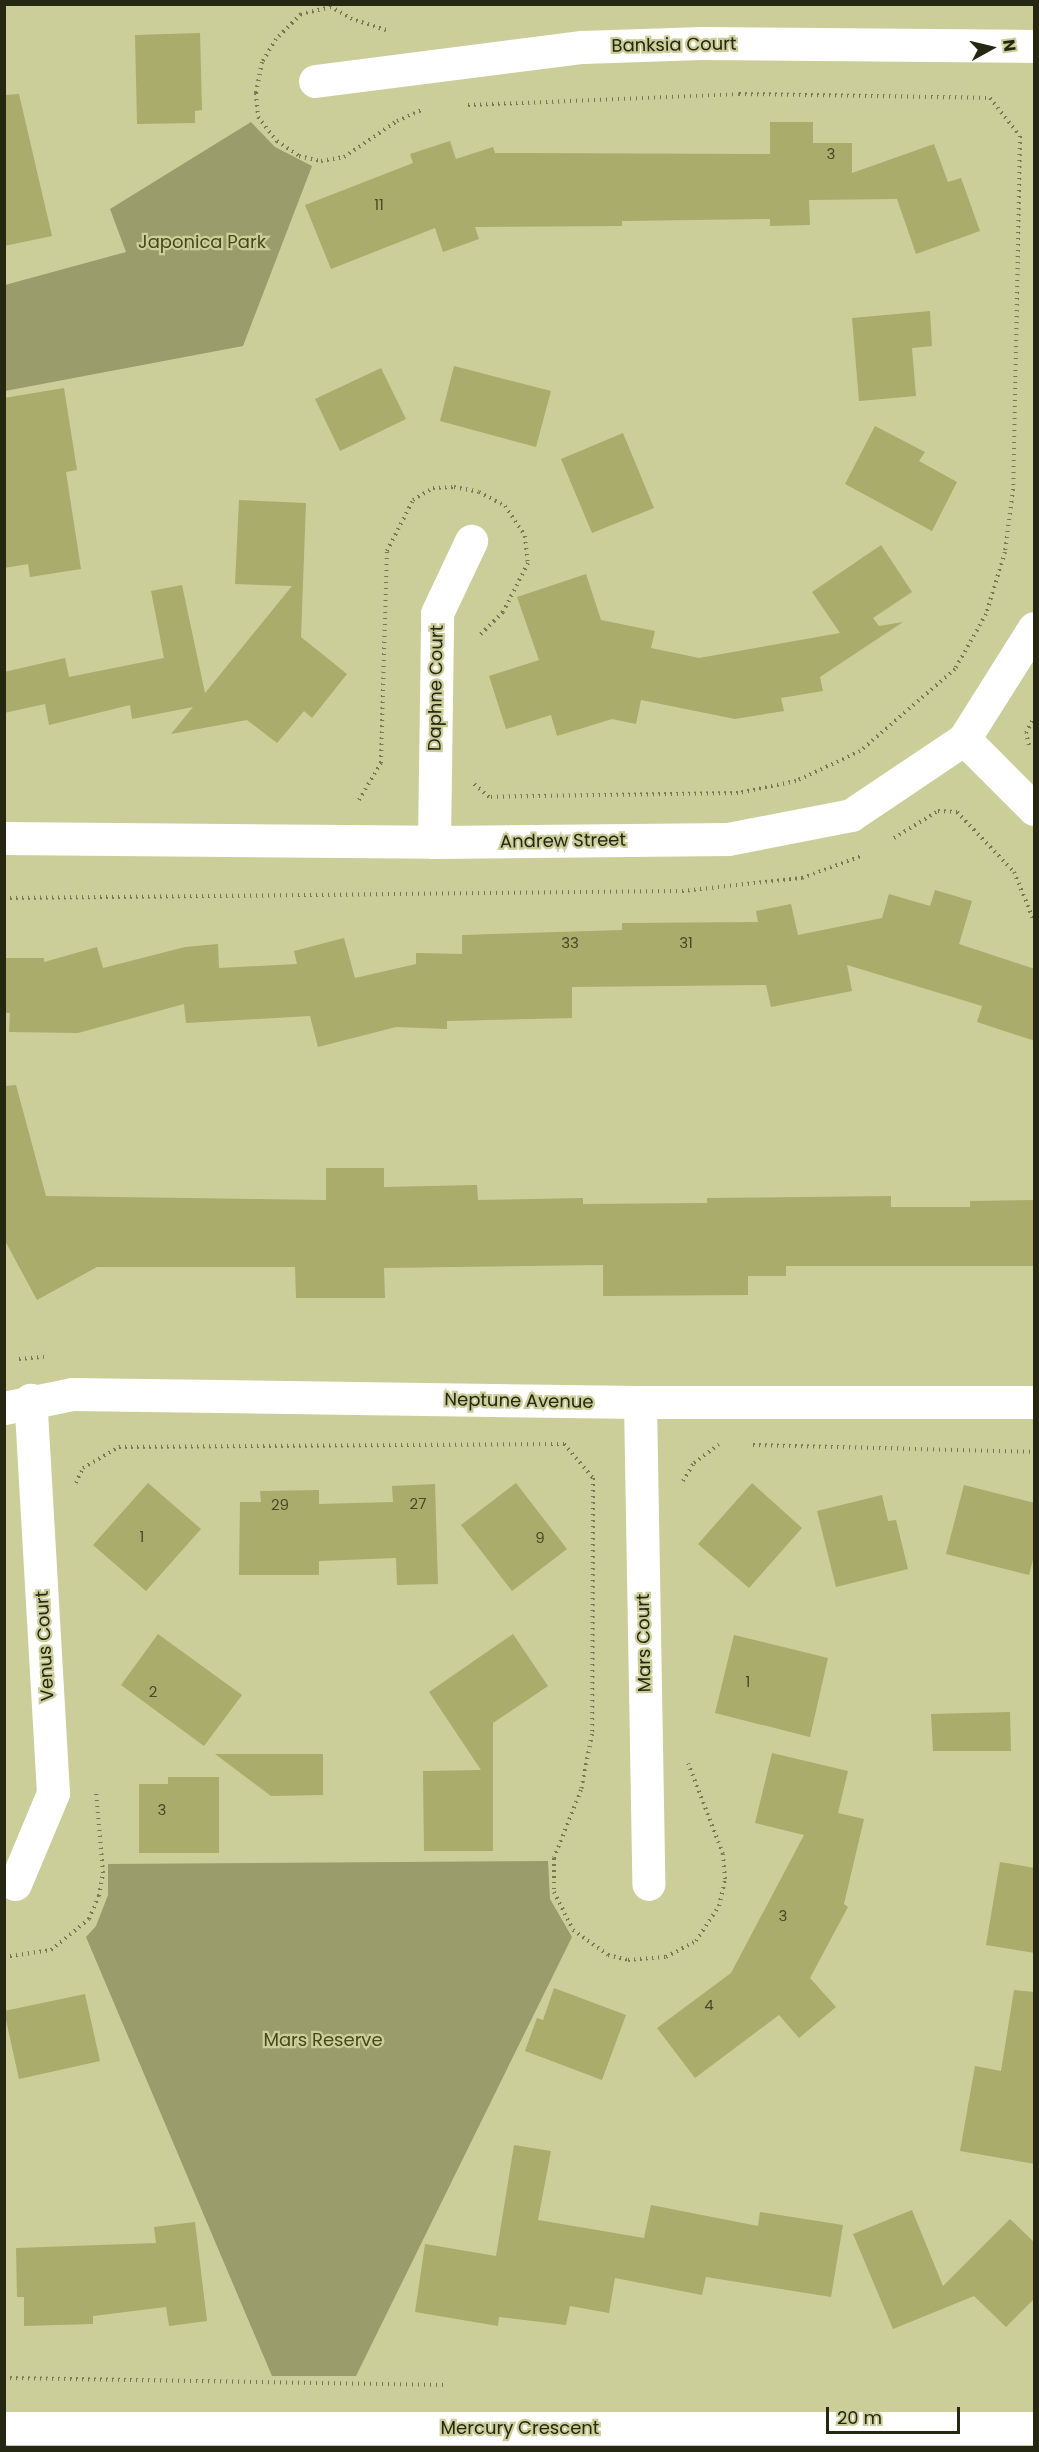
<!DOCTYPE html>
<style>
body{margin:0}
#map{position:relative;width:1039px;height:2452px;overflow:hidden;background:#cbce99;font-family:Poppins,sans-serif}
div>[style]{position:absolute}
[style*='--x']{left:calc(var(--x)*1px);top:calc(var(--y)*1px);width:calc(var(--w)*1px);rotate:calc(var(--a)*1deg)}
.green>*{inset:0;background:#9a9c6b}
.building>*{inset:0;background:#a9ac6a}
.path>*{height:4px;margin-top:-2px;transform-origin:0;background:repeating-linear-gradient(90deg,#767854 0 1.5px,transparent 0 6px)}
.minor>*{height:33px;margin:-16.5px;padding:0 16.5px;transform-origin:16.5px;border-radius:16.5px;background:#fff}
span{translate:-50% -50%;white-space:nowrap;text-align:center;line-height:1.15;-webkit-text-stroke:4.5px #cbce99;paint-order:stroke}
.number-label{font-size:15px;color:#474828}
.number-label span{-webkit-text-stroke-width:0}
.street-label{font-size:18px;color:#262712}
.park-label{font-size:18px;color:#474916}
.frame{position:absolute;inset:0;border:6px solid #262712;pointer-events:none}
.north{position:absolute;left:961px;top:18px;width:60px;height:60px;-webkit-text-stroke:4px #cbce99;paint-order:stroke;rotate:82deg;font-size:16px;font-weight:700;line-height:24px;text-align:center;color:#262712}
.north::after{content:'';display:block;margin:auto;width:21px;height:27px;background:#262712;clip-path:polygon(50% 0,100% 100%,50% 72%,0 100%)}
.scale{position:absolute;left:826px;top:2407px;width:134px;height:27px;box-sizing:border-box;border:3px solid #262712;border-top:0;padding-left:8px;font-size:18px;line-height:21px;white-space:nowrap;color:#262712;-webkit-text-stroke:4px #cbce99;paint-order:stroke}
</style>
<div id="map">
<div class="green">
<i style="clip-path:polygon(251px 122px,275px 147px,312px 166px,243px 346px,5px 391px,5px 285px,126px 252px,110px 209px)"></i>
<i style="clip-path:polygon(548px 1861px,550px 1899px,572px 1937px,356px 2376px,272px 2376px,86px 1937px,96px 1926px,108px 1895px,108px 1864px)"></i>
</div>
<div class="building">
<i style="clip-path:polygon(200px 33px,202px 110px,195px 111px,195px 123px,137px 124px,135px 35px)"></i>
<i style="clip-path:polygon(19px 94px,52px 236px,4px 246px,4px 95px)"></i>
<i style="clip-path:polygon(770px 122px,813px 122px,813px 143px,852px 143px,852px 173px,934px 144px,948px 182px,961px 178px,980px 231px,916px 254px,897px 199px,809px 200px,810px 225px,770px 226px,770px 219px,622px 221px,622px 226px,475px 227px,479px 239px,443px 252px,435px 228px,331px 269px,305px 205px,413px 163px,410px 154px,450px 141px,456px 159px,493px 147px,495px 153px,770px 154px)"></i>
<i style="clip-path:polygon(930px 311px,932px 346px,912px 348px,916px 396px,859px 401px,852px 318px)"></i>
<i style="clip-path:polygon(454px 366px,551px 391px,536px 447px,440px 421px)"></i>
<i style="clip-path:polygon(381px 368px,406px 419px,340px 451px,315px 399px)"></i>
<i style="clip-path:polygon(64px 388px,77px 470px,66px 472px,81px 569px,30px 577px,28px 564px,4px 568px,4px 398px)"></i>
<i style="clip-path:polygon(875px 426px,925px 452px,919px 461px,957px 482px,932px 531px,845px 484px)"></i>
<i style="clip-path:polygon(623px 433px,654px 508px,592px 533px,561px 459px)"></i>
<i style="clip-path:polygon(239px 500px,306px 503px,301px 637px,347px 674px,312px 718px,304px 711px,277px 743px,247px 720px,171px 734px,193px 707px,132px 719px,130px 705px,49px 725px,45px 704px,4px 713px,4px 672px,65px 658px,69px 677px,164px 658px,151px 591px,182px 585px,205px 693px,292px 586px,235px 584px)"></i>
<i style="clip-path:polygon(881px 545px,912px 592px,873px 618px,879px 626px,903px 622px,820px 677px,823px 691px,781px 698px,784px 711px,735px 719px,641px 700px,636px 724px,612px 719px,557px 736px,551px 715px,506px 729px,489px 676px,539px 660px,517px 597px,586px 574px,601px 620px,655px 631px,651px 648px,699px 658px,840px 633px,812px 592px)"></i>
<i style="clip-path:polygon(935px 890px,972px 901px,959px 944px,1035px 969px,1035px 1041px,977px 1022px,982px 1006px,847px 965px,852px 991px,771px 1007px,766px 985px,572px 987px,572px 1018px,447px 1021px,447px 1029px,396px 1027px,318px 1047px,310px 1016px,186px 1023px,184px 1004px,78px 1033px,9px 1032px,10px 1013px,4px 1013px,4px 958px,44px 958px,44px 962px,97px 947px,103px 968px,185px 947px,218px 944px,219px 968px,297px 964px,294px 951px,344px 938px,355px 978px,416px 964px,416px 953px,462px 954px,462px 935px,622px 930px,622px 923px,758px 922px,756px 911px,791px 904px,798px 935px,882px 918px,889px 894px,930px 906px)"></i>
<i style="clip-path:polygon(16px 1085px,46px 1196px,326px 1200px,326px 1168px,384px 1168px,384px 1187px,477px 1185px,478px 1200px,583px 1198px,583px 1204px,707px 1203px,707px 1198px,891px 1196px,891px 1207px,970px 1207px,970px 1201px,1035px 1200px,1035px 1266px,786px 1266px,786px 1276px,748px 1276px,748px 1295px,603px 1296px,603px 1265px,384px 1268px,385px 1298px,296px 1298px,295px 1267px,97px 1267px,37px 1300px,4px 1239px,4px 1086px)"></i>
<i style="clip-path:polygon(148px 1483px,201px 1529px,146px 1591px,93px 1545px)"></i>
<i style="clip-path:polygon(516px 1483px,567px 1549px,512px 1591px,461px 1525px)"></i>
<i style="clip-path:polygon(752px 1483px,802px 1528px,749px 1588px,698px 1544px)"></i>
<i style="clip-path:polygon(435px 1484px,438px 1584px,397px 1585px,396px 1558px,319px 1561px,319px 1575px,239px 1575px,240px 1502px,261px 1502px,260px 1491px,319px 1490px,319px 1504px,393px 1502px,392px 1486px)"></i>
<i style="clip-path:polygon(964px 1485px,1035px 1503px,1035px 1552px,1029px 1575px,946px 1554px)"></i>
<i style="clip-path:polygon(882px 1495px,888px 1521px,896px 1520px,908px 1569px,836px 1587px,817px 1511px)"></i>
<i style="clip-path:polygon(158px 1634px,242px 1695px,204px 1746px,121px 1685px)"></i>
<i style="clip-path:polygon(513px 1634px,548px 1686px,493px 1723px,493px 1851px,424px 1851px,423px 1771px,481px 1770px,429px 1692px)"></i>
<i style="clip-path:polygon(734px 1635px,828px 1658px,810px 1737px,715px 1713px)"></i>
<i style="clip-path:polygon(1010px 1712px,1011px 1751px,933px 1751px,931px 1714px)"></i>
<i style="clip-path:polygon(772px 1753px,848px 1771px,838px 1813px,864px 1819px,844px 1904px,848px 1907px,810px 1978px,836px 2007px,799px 2038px,779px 2015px,695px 2078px,657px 2028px,731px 1973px,804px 1835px,755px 1823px)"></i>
<i style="clip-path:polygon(215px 1754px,323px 1754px,323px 1795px,271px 1796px)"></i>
<i style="clip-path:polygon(168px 1777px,219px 1777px,219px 1853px,139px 1853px,139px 1784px,168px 1784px)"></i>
<i style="clip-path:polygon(1000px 1862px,1035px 1868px,1035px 1953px,986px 1945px)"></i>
<i style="clip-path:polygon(554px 1988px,626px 2015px,602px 2080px,525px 2051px,537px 2018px,543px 2020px)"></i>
<i style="clip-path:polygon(1014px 1990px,1035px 1992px,1035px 2164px,960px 2151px,975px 2066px,1001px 2071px)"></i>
<i style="clip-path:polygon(85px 1994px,100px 2061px,19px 2079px,4px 2011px)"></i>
<i style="clip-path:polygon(514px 2145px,551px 2151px,538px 2220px,644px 2238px,651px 2205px,758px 2226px,760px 2212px,843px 2225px,831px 2297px,706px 2277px,702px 2295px,615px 2278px,609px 2313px,570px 2306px,566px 2325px,499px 2317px,498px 2326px,415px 2312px,425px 2244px,496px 2256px)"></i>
<i style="clip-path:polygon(912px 2210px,943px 2286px,1010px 2219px,1035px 2243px,1035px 2298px,1006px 2327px,974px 2296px,893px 2329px,853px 2234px)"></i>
<i style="clip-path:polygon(195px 2222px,207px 2321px,169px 2326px,166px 2307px,93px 2316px,93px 2324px,24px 2326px,24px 2297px,17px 2297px,16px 2248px,156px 2243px,154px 2227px)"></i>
</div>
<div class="path">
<i style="--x:386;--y:30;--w:36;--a:-162"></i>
<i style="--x:352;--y:19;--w:24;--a:-150"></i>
<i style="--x:331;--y:7;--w:31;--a:167"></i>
<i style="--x:301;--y:14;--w:35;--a:135"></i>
<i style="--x:276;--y:39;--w:27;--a:121"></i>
<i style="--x:262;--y:62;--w:32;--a:101"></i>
<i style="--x:256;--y:93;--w:24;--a:85"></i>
<i style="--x:258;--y:117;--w:31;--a:52"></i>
<i style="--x:277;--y:141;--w:27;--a:34"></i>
<i style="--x:299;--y:156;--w:23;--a:13"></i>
<i style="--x:321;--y:161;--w:23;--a:-10"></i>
<i style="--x:344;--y:157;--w:64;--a:-34.2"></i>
<i style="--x:397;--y:121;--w:27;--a:-24"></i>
<i style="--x:468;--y:105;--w:271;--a:-2.3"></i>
<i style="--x:739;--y:94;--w:251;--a:0.9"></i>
<i style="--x:990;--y:98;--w:48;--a:51.7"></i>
<i style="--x:1020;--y:136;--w:353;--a:91.1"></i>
<i style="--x:1013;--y:489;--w:64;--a:97.2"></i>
<i style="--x:1005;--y:552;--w:65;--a:107"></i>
<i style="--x:986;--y:614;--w:63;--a:119.4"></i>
<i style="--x:955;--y:669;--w:125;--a:139.2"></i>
<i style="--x:860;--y:751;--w:71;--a:154.9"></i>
<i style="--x:796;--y:781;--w:59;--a:168.3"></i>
<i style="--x:738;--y:793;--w:249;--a:179.1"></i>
<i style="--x:489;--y:797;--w:20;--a:-139"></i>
<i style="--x:1029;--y:745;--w:12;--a:-104"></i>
<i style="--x:1026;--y:733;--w:18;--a:-63"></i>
<i style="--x:359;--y:800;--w:43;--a:-59.3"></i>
<i style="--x:381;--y:763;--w:212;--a:-88.4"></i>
<i style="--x:387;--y:551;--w:57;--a:-63"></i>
<i style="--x:413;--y:500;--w:23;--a:-31"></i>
<i style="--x:433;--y:488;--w:21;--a:-3"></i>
<i style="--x:454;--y:487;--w:25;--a:11"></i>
<i style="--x:479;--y:492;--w:30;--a:28"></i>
<i style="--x:505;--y:506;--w:36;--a:56"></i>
<i style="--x:525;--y:536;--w:27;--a:84"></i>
<i style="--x:528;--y:563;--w:55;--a:117"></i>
<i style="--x:503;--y:612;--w:35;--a:135"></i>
<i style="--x:894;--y:838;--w:52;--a:-31.5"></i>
<i style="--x:938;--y:811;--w:19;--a:3"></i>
<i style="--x:957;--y:812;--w:83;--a:46.5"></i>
<i style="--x:1014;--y:872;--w:53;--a:67.8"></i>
<i style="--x:4;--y:898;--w:678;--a:-0.59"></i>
<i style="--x:682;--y:891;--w:121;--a:-6.2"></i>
<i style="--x:802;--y:878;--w:63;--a:-20.4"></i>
<i style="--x:19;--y:1359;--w:25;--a:-5"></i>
<i style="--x:753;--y:1445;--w:281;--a:1.4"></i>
<i style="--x:683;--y:1481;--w:21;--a:-59"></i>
<i style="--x:694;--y:1463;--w:31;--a:-37"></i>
<i style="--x:76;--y:1483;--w:17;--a:-65"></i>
<i style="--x:83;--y:1468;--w:42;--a:-30.3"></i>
<i style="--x:119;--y:1447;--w:445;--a:-0.4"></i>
<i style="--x:564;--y:1444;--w:45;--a:49.5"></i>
<i style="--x:593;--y:1478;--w:256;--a:90.2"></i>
<i style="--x:592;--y:1734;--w:57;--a:101.1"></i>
<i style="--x:581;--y:1790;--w:73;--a:111.7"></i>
<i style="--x:554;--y:1858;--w:34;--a:90"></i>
<i style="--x:554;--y:1892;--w:42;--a:63.4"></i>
<i style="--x:573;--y:1930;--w:43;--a:35.5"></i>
<i style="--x:608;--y:1955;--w:21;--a:14"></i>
<i style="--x:628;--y:1960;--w:38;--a:-5"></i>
<i style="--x:666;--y:1957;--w:34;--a:-28"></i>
<i style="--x:696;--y:1941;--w:42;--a:-56.7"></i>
<i style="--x:719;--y:1906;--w:28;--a:-77"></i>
<i style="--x:725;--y:1879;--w:25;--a:-95"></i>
<i style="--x:723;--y:1854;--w:97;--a:-111"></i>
<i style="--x:4;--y:1957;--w:48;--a:-8.5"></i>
<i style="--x:51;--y:1950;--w:49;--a:-39.2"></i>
<i style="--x:89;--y:1919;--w:25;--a:-67"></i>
<i style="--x:99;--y:1896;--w:23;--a:-80"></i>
<i style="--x:103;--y:1873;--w:82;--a:-94.9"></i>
<i style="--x:4;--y:2378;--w:444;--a:0.9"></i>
</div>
<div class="minor">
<i style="--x:315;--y:81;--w:269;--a:-7.3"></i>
<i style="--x:582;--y:47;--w:120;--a:-1.9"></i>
<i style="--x:702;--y:43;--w:332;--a:0.5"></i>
<i style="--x:964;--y:739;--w:99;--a:45"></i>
<i style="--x:4;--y:838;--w:430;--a:0.5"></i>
<i style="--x:434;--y:842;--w:294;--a:-0.6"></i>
<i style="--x:728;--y:839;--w:125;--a:-11"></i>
<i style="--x:851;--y:815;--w:136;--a:-33.9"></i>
<i style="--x:964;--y:739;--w:131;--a:-57.8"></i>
<i style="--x:434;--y:842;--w:229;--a:-89.2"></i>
<i style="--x:437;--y:613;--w:80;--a:-64.7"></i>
<i style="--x:640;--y:1402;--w:482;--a:89"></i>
<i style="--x:4;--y:1408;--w:69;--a:-11.6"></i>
<i style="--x:72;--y:1394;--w:568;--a:0.81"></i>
<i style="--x:640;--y:1402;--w:394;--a:0"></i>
<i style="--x:15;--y:1884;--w:99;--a:-67.3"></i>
<i style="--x:53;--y:1793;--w:394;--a:-93.3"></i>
<i style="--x:4;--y:2428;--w:1030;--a:0"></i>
</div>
<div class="number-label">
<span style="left:831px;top:154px">3</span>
<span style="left:379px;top:205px">11</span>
<span style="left:570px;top:943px">33</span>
<span style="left:686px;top:943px">31</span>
<span style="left:418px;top:1504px">27</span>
<span style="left:280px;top:1505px">29</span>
<span style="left:142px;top:1537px">1</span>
<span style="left:540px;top:1538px">9</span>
<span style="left:748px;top:1682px">1</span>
<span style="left:153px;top:1692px">2</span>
<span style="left:162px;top:1810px">3</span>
<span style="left:783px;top:1916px">3</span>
<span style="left:709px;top:2005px">4</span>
</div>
<div class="street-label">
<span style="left:674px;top:45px;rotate:-1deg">Banksia Court</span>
<span style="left:436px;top:688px;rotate:-89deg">Daphne Court</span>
<span style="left:563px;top:841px;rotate:-1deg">Andrew Street</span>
<span style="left:519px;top:1401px;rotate:1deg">Neptune Avenue</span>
<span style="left:644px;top:1643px;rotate:-91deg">Mars Court</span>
<span style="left:45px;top:1646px;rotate:-93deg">Venus Court</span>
<span style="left:520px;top:2428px">Mercury Crescent</span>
</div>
<div class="park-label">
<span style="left:202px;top:242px">Japonica Park</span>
<span style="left:323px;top:2040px">Mars Reserve</span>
</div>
<div class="frame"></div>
<div class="north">N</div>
<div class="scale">20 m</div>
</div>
